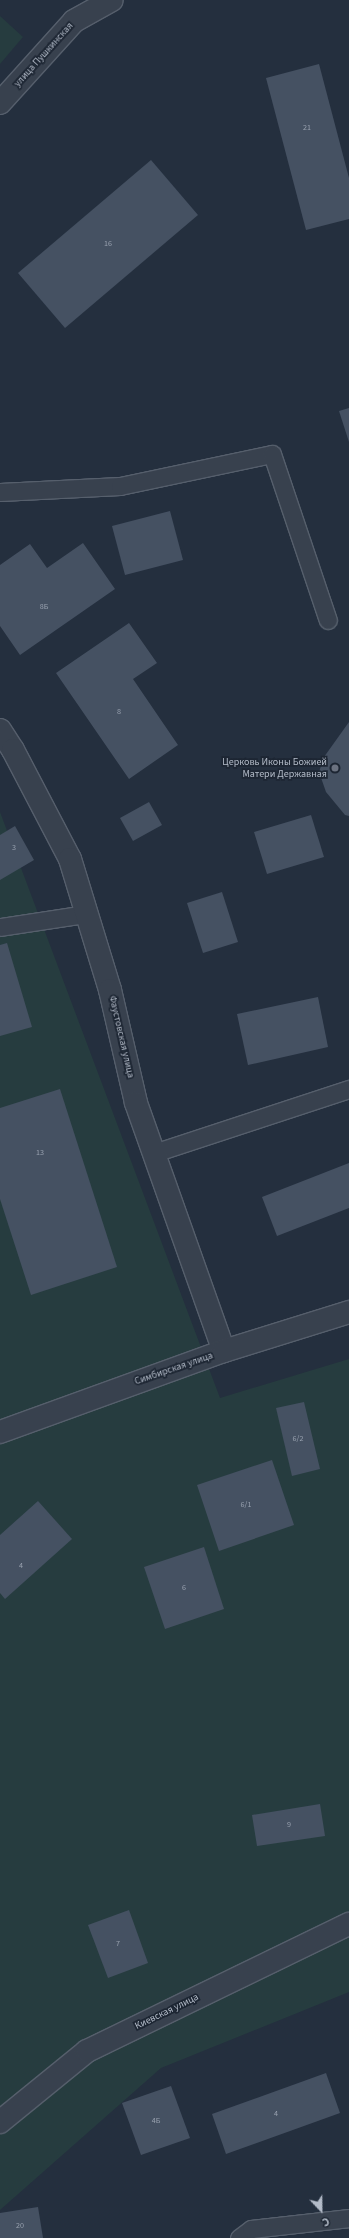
<!DOCTYPE html>
<meta charset="utf-8">
<style>
body{margin:0}
#map{position:relative;width:349px;height:2238px;overflow:hidden;background:#242f3e;font-family:"Source Sans 3",sans-serif}
div>[style]{position:absolute}
[style*='--x']{left:calc(var(--x)*1px);top:calc(var(--y)*1px);width:calc(var(--w)*1px);rotate:calc(var(--a)*1deg)}
.green>*{inset:0;background:#263c3f}
.building>*{inset:0;background:#455162}
.roads{filter:drop-shadow(1px 0 #565f6c) drop-shadow(-1px 0 #565f6c) drop-shadow(0 1px #565f6c) drop-shadow(0 -1px #565f6c)}
.service>*{height:17px;margin:-8.5px;padding:0 8.5px;transform-origin:8.5px;border-radius:8.5px;background:#38414e}
.minor>*{height:22px;margin:-11px;padding:0 11px;transform-origin:11px;border-radius:11px;background:#38414e}
.dots>*{width:11px;height:11px;translate:-50% -50%;box-sizing:border-box;border:2px solid #1d2633;border-radius:50%}
span{translate:-50% -50%;white-space:nowrap;text-align:center;line-height:1.15;-webkit-text-stroke:3.5px #1d2633;paint-order:stroke}
.number-label{font-size:8px;color:#98a1af}
.number-label span{-webkit-text-stroke-width:0}
.street-label{font-size:10px;color:#b4bcc9}
.poi-label{font-size:10px;color:#b4bcc9}
.right{translate:-100% -50%;text-align:right}
.north{position:absolute;left:301px;top:2190px;width:40px;height:40px;-webkit-text-stroke:3px #1d2633;paint-order:stroke;rotate:158deg;font-size:11px;font-weight:700;line-height:16px;text-align:center;color:#b4bcc9}
.north::after{content:'';display:block;margin:auto;width:14px;height:18px;background:#b4bcc9;clip-path:polygon(50% 0,100% 100%,50% 72%,0 100%)}
</style>
<div id="map">
<div class="green">
<i style="clip-path:polygon(0 16px,23px 37px,0 64px)"></i>
<i style="clip-path:polygon(0 812px,220px 1398px,349px 1359px,349px 1992px,161px 2068px,0 2210px)"></i>
</div>
<div class="building">
<i style="clip-path:polygon(319px 64px,349px 178px,349px 219px,306px 230px,266px 78px)"></i>
<i style="clip-path:polygon(151px 160px,198px 215px,65px 328px,18px 273px)"></i>
<i style="clip-path:polygon(349px 408px,349px 442px,339px 411px)"></i>
<i style="clip-path:polygon(170px 511px,183px 560px,125px 575px,112px 526px)"></i>
<i style="clip-path:polygon(83px 543px,115px 589px,20px 655px,0 626px,0 565px,30px 544px,47px 568px)"></i>
<i style="clip-path:polygon(129px 623px,157px 663px,133px 679px,178px 745px,129px 779px,56px 673px)"></i>
<i style="clip-path:polygon(349px 722px,349px 816px,345px 815px,326px 792px,319px 772px,324px 757px)"></i>
<i style="clip-path:polygon(149px 802px,162px 825px,133px 841px,120px 818px)"></i>
<i style="clip-path:polygon(311px 815px,324px 857px,267px 874px,254px 832px)"></i>
<i style="clip-path:polygon(15px 826px,34px 860px,0 880px,0 835px)"></i>
<i style="clip-path:polygon(222px 892px,238px 942px,203px 953px,187px 903px)"></i>
<i style="clip-path:polygon(7px 943px,32px 1027px,0 1036px,0 945px)"></i>
<i style="clip-path:polygon(318px 997px,328px 1047px,248px 1065px,237px 1014px)"></i>
<i style="clip-path:polygon(60px 1089px,117px 1267px,31px 1295px,0 1199px,0 1108px)"></i>
<i style="clip-path:polygon(349px 1163px,349px 1208px,277px 1236px,262px 1197px)"></i>
<i style="clip-path:polygon(304px 1402px,320px 1469px,292px 1476px,276px 1408px)"></i>
<i style="clip-path:polygon(272px 1460px,294px 1525px,219px 1551px,197px 1485px)"></i>
<i style="clip-path:polygon(38px 1501px,72px 1539px,5px 1599px,0 1593px,0 1535px)"></i>
<i style="clip-path:polygon(204px 1547px,224px 1609px,165px 1629px,144px 1567px)"></i>
<i style="clip-path:polygon(320px 1804px,325px 1836px,257px 1846px,252px 1815px)"></i>
<i style="clip-path:polygon(129px 1910px,148px 1963px,108px 1978px,88px 1925px)"></i>
<i style="clip-path:polygon(326px 2073px,340px 2113px,226px 2154px,212px 2114px)"></i>
<i style="clip-path:polygon(171px 2086px,190px 2138px,141px 2155px,122px 2103px)"></i>
<i style="clip-path:polygon(38px 2207px,43px 2238px,0 2238px,0 2213px)"></i>
</div>
<div class="roads">
<div class="service">
<i style="--x:0;--y:492;--w:120;--a:-2.9"></i>
<i style="--x:120;--y:486;--w:155;--a:-11.9"></i>
<i style="--x:272;--y:454;--w:175;--a:71.4"></i>
<i style="--x:0;--y:927;--w:87;--a:-8.6"></i>
<i style="--x:154;--y:1153;--w:205;--a:-18.2"></i>
<i style="--x:239;--y:2238;--w:15;--a:-37"></i>
<i style="--x:251;--y:2229;--w:99;--a:-6.4"></i>
</div>
<div class="minor">
<i style="--x:0;--y:103;--w:110;--a:-47.9"></i>
<i style="--x:74;--y:21;--w:43;--a:-28.9"></i>
<i style="--x:0;--y:730;--w:24;--a:57"></i>
<i style="--x:13;--y:750;--w:123;--a:62.4"></i>
<i style="--x:70;--y:859;--w:137;--a:73"></i>
<i style="--x:110;--y:990;--w:116;--a:77"></i>
<i style="--x:136;--y:1103;--w:263;--a:70.5"></i>
<i style="--x:0;--y:1432;--w:238;--a:-19.9"></i>
<i style="--x:224;--y:1351;--w:131;--a:-17.3"></i>
<i style="--x:0;--y:2122;--w:112;--a:-39.2"></i>
<i style="--x:87;--y:2051;--w:291;--a:-25.9"></i>
</div>
</div>
<div class="dots">
<i style="left:335px;top:768px;background:#6b7280"></i>
</div>
<div class="number-label">
<span style="left:307px;top:128px">21</span>
<span style="left:108px;top:244px">16</span>
<span style="left:44px;top:607px">8Б</span>
<span style="left:119px;top:712px">8</span>
<span style="left:14px;top:848px">3</span>
<span style="left:40px;top:1153px">13</span>
<span style="left:298px;top:1439px">6/2</span>
<span style="left:246px;top:1505px">6/1</span>
<span style="left:21px;top:1566px">4</span>
<span style="left:184px;top:1588px">6</span>
<span style="left:289px;top:1825px">9</span>
<span style="left:118px;top:1944px">7</span>
<span style="left:276px;top:2114px">4</span>
<span style="left:156px;top:2121px">4Б</span>
<span style="left:20px;top:2226px">20</span>
</div>
<div class="street-label">
<span style="left:44px;top:55px;rotate:-48deg">улица Пушкинская</span>
<span style="left:121px;top:1037px;rotate:77deg">Фаустовская улица</span>
<span style="left:174px;top:1369px;rotate:-19deg">Симбирская улица</span>
<span style="left:167px;top:2012px;rotate:-26deg">Киевская улица</span>
</div>
<div class="poi-label">
<span class="right" style="left:327px;top:768px">Церковь Иконы Божией<br>Матери Державная</span>
</div>
<div class="north">С</div>
</div>
